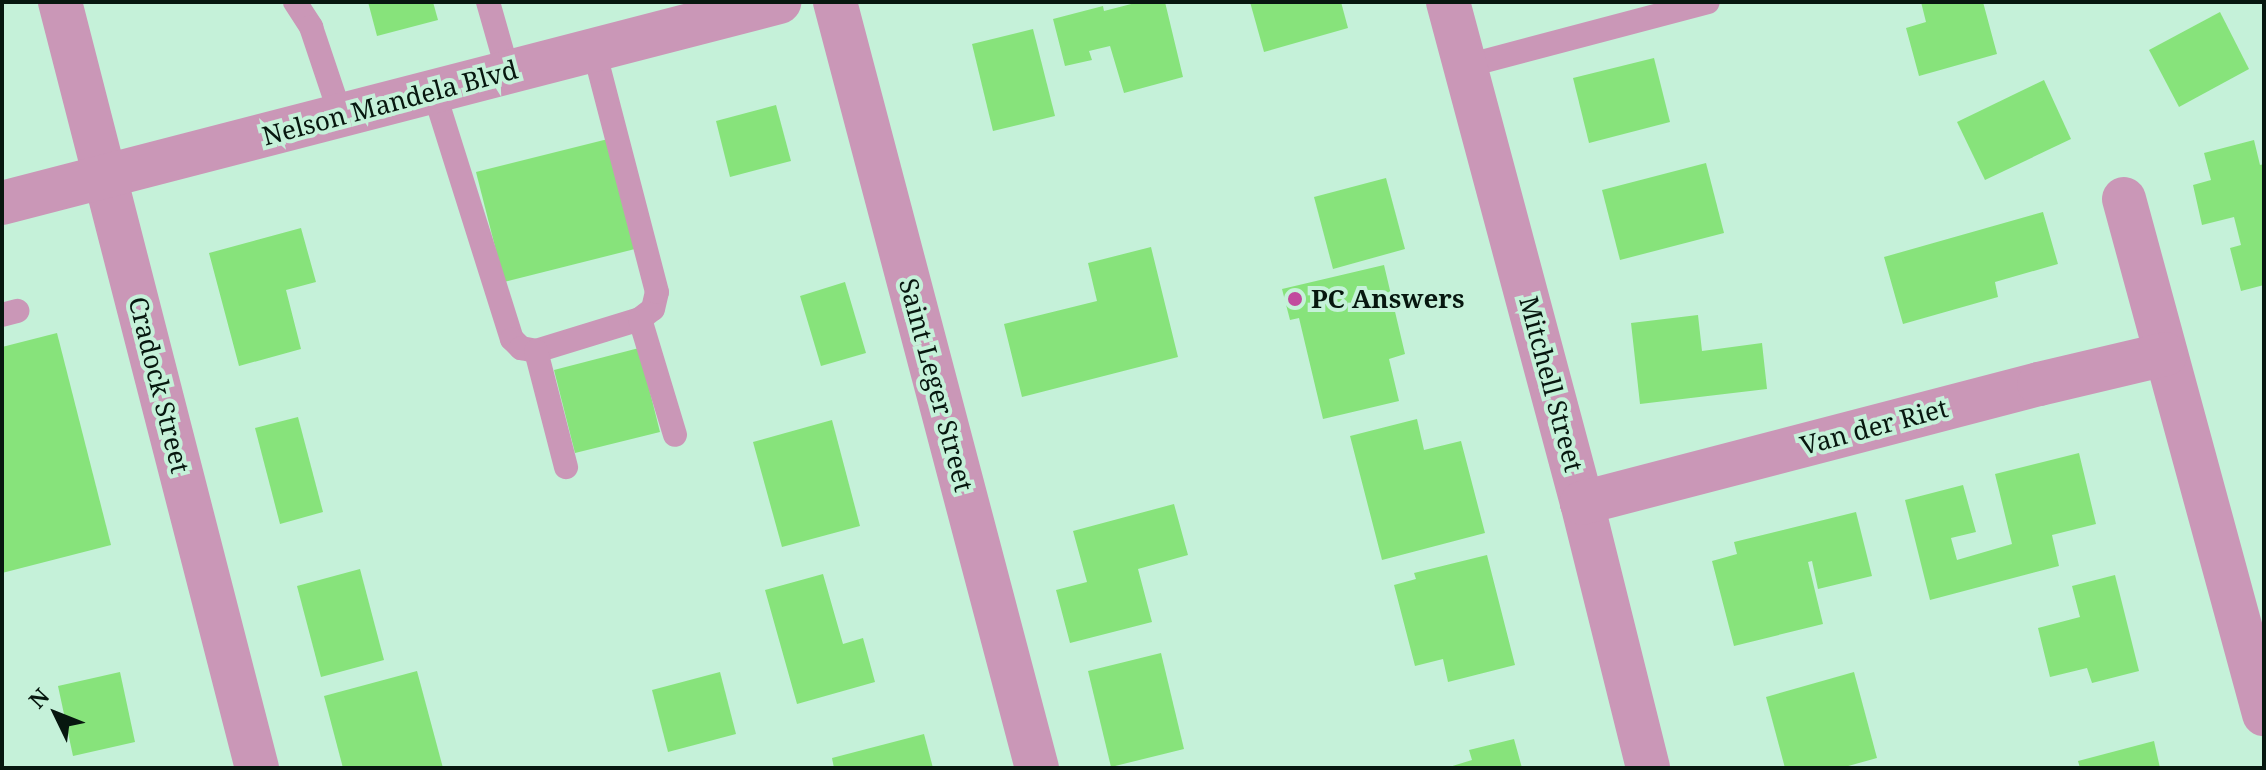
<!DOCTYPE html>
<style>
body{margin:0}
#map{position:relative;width:2266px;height:770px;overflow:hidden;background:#c5f1d9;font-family:"Noto Serif",serif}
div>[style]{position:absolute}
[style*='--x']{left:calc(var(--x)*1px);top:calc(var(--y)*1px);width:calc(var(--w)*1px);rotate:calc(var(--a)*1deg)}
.building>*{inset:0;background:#87e37b}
.service>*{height:24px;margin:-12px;padding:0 12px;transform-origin:12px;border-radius:12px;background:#ca97b7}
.minor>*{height:44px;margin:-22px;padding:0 22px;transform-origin:22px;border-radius:22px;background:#ca97b7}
.tertiary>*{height:44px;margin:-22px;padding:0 22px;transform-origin:22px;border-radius:22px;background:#ca97b7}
.dots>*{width:22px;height:22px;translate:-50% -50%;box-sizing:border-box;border:4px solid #c5f1d9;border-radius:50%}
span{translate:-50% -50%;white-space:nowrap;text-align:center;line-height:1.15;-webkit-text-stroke:8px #c5f1d9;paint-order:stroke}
.street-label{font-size:26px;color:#07170f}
.poi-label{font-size:26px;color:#07170f;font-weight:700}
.left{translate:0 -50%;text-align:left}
.frame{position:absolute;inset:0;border:4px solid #07170f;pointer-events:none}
.north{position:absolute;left:16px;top:674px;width:80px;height:80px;-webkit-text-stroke:6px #c5f1d9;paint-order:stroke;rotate:313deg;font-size:22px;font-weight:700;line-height:32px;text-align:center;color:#07170f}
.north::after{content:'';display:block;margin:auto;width:28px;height:36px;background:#07170f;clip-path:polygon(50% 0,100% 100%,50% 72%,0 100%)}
</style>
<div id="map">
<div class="building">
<i style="clip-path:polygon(368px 2px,433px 2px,438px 20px,377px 36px)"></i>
<i style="clip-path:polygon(1139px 2px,1165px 2px,1183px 77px,1124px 93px,1110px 46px,1089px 51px,1092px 60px,1065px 66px,1053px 19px,1103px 6px,1104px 11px)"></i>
<i style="clip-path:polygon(1250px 2px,1341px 2px,1348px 28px,1264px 52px)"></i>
<i style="clip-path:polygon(1921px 2px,1983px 2px,1997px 54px,1919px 76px,1906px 28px,1926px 22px)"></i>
<i style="clip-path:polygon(2220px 12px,2249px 69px,2179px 107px,2149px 50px)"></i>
<i style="clip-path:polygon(1033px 29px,1055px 116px,993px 131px,972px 44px)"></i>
<i style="clip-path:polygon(1654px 58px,1670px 122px,1589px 143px,1573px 78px)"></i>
<i style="clip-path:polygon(2044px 80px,2071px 139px,1985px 180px,1957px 122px)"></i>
<i style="clip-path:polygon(776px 105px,791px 161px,730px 177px,716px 121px)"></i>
<i style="clip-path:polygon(608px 139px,635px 249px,504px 282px,476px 172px)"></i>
<i style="clip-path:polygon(2254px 140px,2260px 165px,2264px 164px,2264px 285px,2241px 291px,2230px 248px,2241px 245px,2234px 217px,2202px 225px,2193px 185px,2211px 180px,2204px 153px)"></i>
<i style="clip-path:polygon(1706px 163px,1724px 233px,1620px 260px,1602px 190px)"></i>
<i style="clip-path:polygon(1386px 178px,1405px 249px,1333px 269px,1314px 197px)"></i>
<i style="clip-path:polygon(2043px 212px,2058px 264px,1995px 282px,1998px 297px,1903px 324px,1884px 257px)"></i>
<i style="clip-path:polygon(301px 228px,316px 282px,286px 290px,301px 349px,239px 366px,209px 253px)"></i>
<i style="clip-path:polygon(1151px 247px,1178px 357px,1022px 397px,1004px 324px,1097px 301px,1088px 263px)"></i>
<i style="clip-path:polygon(1384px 265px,1405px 354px,1389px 359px,1399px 401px,1323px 419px,1299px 318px,1290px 320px,1282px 289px)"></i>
<i style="clip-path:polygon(845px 282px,866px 353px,821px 366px,800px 296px)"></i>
<i style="clip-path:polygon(1698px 315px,1702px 351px,1762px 343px,1767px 389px,1640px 404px,1631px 323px)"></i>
<i style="clip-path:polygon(57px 333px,111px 545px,2px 573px,2px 347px)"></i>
<i style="clip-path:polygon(639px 348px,660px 432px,575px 453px,554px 370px)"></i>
<i style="clip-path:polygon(298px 417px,323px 512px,280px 524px,255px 428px)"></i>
<i style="clip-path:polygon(1417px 419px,1424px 450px,1461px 441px,1485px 533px,1382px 560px,1350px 436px)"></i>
<i style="clip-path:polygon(832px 420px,860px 526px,782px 547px,753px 442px)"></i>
<i style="clip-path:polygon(2079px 453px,2096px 524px,2052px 535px,2059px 566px,1930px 600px,1905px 500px,1963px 485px,1976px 532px,1951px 538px,1957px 560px,2012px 544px,1995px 474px)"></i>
<i style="clip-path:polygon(1174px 504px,1188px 555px,1138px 569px,1152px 622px,1070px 643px,1056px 590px,1087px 582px,1073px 531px)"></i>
<i style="clip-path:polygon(1856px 512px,1872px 576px,1818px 589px,1812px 561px,1808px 562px,1823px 624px,1734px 646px,1712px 561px,1737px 554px,1734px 542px)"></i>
<i style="clip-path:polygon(1487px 555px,1515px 665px,1448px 682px,1443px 659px,1415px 666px,1394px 585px,1416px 579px,1414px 573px)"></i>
<i style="clip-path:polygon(360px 569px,384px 660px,321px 677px,297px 586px)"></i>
<i style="clip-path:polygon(823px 574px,843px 644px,863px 638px,875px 682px,797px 704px,765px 590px)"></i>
<i style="clip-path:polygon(2115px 575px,2139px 671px,2092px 683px,2087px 668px,2050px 677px,2038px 628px,2080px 617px,2072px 586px)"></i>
<i style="clip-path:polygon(1161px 653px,1184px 749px,1111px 767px,1088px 671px)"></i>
<i style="clip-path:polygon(417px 671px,443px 768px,343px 768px,324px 696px)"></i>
<i style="clip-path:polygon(120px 672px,135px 742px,73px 756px,58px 686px)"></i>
<i style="clip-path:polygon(720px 672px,736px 734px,668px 752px,652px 690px)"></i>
<i style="clip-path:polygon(1854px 672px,1877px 758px,1841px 768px,1785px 768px,1766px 697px)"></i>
<i style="clip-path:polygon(924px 734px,933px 768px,834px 768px,832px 758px)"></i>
<i style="clip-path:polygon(1514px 739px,1522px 768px,1446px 768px,1472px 760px,1469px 750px)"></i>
<i style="clip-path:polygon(2154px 741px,2160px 768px,2080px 768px,2078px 761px)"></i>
</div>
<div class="service">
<i style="--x:295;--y:2;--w:30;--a:57"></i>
<i style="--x:311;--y:27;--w:94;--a:71.4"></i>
<i style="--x:488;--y:2;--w:73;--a:74.1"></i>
<i style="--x:1466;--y:66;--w:250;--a:-14.8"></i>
<i style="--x:434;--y:92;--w:259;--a:72.5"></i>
<i style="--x:512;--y:339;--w:13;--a:45"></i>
<i style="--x:521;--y:348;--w:15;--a:11"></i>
<i style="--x:536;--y:351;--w:109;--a:-17.1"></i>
<i style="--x:640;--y:319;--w:16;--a:-38"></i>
<i style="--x:653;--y:309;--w:17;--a:-77"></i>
<i style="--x:657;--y:292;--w:250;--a:-104.6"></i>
<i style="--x:2;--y:315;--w:16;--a:-15"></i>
<i style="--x:640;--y:319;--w:121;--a:73.2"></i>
<i style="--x:536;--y:351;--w:120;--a:75.5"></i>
</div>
<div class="minor">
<i style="--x:60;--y:2;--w:791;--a:75.58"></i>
<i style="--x:835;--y:2;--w:792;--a:75.23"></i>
<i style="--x:1448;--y:2;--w:519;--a:75.03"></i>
<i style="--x:1582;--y:503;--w:273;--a:76"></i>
<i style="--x:2124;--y:199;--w:534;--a:74.79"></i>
<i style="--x:1582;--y:503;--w:472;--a:-14.6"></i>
<i style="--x:2039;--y:384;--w:130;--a:-13.3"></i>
</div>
<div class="tertiary">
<i style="--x:2;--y:203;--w:803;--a:-14.5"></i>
</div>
<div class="dots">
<i style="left:1295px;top:299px;background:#c24a9e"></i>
</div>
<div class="street-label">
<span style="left:390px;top:103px;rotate:-15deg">Nelson Mandela Blvd</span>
<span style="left:1551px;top:384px;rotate:75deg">Mitchell Street</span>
<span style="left:159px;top:385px;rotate:76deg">Cradock Street</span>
<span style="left:936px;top:385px;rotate:75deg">Saint Leger Street</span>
<span style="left:1874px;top:427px;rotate:-15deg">Van der Riet</span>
</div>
<div class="poi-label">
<span class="left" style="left:1311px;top:299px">PC Answers</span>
</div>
<div class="frame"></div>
<div class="north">N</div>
</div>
